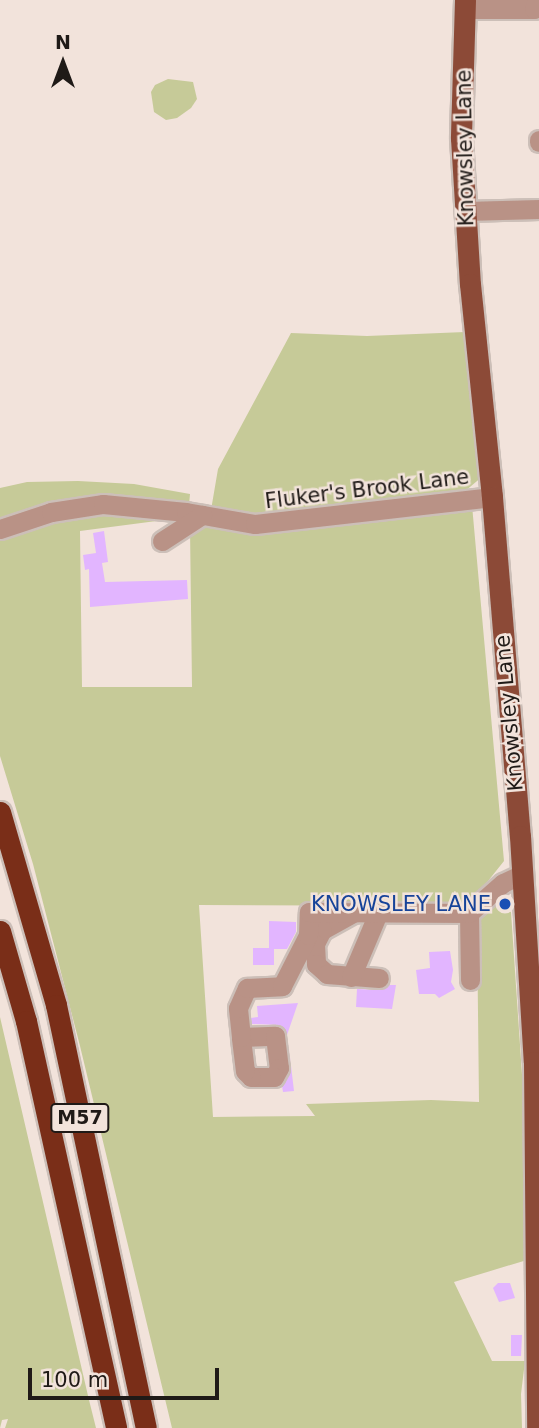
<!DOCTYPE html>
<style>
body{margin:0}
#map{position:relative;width:539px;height:1428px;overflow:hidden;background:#f2e3db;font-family:"DejaVu Sans",sans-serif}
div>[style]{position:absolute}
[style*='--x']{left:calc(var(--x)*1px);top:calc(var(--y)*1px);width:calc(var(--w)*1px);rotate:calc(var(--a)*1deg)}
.green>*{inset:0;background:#c6ca98}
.building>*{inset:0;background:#e2b5ff}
.roads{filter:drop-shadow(2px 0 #ccbfb8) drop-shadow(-2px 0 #ccbfb8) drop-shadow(0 2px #ccbfb8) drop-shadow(0 -2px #ccbfb8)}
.minor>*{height:19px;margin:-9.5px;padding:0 9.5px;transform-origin:9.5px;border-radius:9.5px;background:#b99286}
.major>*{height:21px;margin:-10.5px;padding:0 10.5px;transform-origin:10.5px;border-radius:10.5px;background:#8c4a37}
.highway>*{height:21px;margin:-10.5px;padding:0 10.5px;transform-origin:10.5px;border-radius:10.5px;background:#7a2e18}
.dots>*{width:19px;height:19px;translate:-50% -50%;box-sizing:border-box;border:4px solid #f2e3db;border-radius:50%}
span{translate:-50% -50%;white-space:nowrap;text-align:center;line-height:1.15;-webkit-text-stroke:5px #f2e3db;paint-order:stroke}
.shield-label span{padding:2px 5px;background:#f2e3db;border:2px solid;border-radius:5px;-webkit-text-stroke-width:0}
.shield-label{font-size:19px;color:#1f1a17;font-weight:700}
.street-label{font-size:21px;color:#1f1a17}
.transit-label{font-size:21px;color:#164399}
.right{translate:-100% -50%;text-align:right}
.north{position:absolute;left:28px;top:28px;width:70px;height:70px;-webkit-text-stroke:5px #f2e3db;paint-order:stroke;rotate:0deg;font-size:19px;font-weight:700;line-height:28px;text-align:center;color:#1f1a17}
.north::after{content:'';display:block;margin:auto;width:24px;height:32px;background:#1f1a17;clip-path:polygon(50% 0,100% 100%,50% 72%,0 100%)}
.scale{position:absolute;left:28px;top:1368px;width:191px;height:32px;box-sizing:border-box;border:4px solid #1f1a17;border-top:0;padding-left:9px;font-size:21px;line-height:24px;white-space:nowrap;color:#1f1a17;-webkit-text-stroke:5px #f2e3db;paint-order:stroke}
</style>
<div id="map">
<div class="green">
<i style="clip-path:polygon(168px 79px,193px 82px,197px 99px,191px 108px,177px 118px,166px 120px,154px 112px,151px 92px,155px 85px)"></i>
<i style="clip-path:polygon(465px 332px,483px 476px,464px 492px,263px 516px,211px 510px,218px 469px,291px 333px,367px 336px)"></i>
<i style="clip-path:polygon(78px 481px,134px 484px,190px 494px,189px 505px,0 521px,0 488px,27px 482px)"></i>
<i style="clip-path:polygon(472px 505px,504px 861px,468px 906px,199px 905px,213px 1117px,315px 1116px,306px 1104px,431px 1100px,479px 1102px,477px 924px,493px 903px,511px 912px,524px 1104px,527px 1260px,454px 1282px,492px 1361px,525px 1361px,521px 1394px,522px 1428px,172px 1428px,80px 1046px,33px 864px,0 756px,0 535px,54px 517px,112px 508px,187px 517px,80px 531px,82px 687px,192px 687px,190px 528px,211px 523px)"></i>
<i style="clip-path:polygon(0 1017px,89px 1400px,96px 1428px,5px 1428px,8px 1419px,2px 1420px,0 1428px)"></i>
</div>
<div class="building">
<i style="clip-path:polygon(104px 531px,108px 562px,102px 563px,105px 582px,187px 580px,188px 599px,90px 607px,89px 569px,85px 570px,83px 555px,96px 553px,93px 533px)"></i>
<i style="clip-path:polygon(269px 921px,296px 922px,296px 932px,287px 949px,274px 949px,274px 965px,253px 965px,253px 948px,269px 948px)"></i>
<i style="clip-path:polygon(450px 951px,453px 970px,451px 982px,455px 989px,439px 998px,435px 994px,419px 994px,416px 970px,430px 968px,429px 952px)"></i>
<i style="clip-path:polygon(389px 985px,396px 985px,392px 1009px,356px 1007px,357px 989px,379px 990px)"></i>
<i style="clip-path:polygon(298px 1003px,287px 1035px,280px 1025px,252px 1024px,251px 1018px,258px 1017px,257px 1006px)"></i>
<i style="clip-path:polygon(288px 1040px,294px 1091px,283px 1092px,282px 1086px,291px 1067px)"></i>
<i style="clip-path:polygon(498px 1283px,510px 1283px,515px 1298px,499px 1302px,493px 1288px)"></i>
<i style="clip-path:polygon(511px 1335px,522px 1335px,521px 1356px,511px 1356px)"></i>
</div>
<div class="roads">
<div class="minor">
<i style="--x:464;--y:9;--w:70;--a:0"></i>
<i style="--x:534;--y:9;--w:9;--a:-72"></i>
<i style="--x:539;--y:140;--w:2;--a:90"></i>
<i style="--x:465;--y:211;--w:74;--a:-1.5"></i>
<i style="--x:0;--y:529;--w:54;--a:-18.4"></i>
<i style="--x:51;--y:512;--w:53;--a:-8.7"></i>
<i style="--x:103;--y:504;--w:83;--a:5.5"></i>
<i style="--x:186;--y:512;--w:70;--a:9.9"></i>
<i style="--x:255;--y:524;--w:239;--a:-6.5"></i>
<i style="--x:162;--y:541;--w:48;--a:-33"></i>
<i style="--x:353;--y:913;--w:35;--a:151"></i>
<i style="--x:322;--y:930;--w:16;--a:117"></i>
<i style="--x:315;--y:944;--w:20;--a:87"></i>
<i style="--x:316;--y:964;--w:15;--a:42"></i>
<i style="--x:327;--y:974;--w:52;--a:4.4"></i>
<i style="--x:469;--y:913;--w:67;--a:89.1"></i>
<i style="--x:351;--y:977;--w:69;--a:-67.1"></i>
<i style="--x:241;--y:1037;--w:34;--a:-2"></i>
<i style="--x:275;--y:1036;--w:32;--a:83"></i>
<i style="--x:279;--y:1068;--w:10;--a:119"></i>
<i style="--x:274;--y:1077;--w:23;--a:180"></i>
<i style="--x:251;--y:1077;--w:8;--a:-135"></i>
<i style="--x:245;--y:1071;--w:34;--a:-97"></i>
<i style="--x:241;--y:1037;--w:29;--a:-96"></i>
<i style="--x:238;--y:1008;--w:22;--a:-66"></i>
<i style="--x:247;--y:988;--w:35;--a:-3"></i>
<i style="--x:282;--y:986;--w:57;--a:-63"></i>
<i style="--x:308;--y:935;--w:23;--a:-88"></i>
<i style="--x:309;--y:912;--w:160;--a:0.4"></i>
<i style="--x:469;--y:913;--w:45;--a:-41.4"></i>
<i style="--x:503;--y:883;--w:21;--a:-25"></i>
</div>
<div class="major">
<i style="--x:465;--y:0;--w:138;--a:91.7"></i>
<i style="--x:461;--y:138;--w:146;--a:86.5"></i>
<i style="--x:470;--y:284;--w:214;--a:84.1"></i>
<i style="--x:492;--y:497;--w:340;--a:85.3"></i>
<i style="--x:520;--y:836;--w:226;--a:86.5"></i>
<i style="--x:534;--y:1062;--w:366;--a:89.5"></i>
</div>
<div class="highway">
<i style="--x:0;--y:812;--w:201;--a:73.8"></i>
<i style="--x:56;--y:1005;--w:432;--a:78"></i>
<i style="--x:0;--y:931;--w:94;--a:73.9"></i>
<i style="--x:26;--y:1021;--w:417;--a:77.5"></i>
</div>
</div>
<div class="dots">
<i style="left:505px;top:904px;background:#1a4fb4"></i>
</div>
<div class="shield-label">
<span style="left:80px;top:1118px">M57</span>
</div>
<div class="street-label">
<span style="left:465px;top:148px;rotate:-91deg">Knowsley Lane</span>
<span style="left:367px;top:489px;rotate:-7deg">Fluker's Brook Lane</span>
<span style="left:509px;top:713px;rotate:-95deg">Knowsley Lane</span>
</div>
<div class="transit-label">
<span class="right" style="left:491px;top:904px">KNOWSLEY LANE</span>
</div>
<div class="north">N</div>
<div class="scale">100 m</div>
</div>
